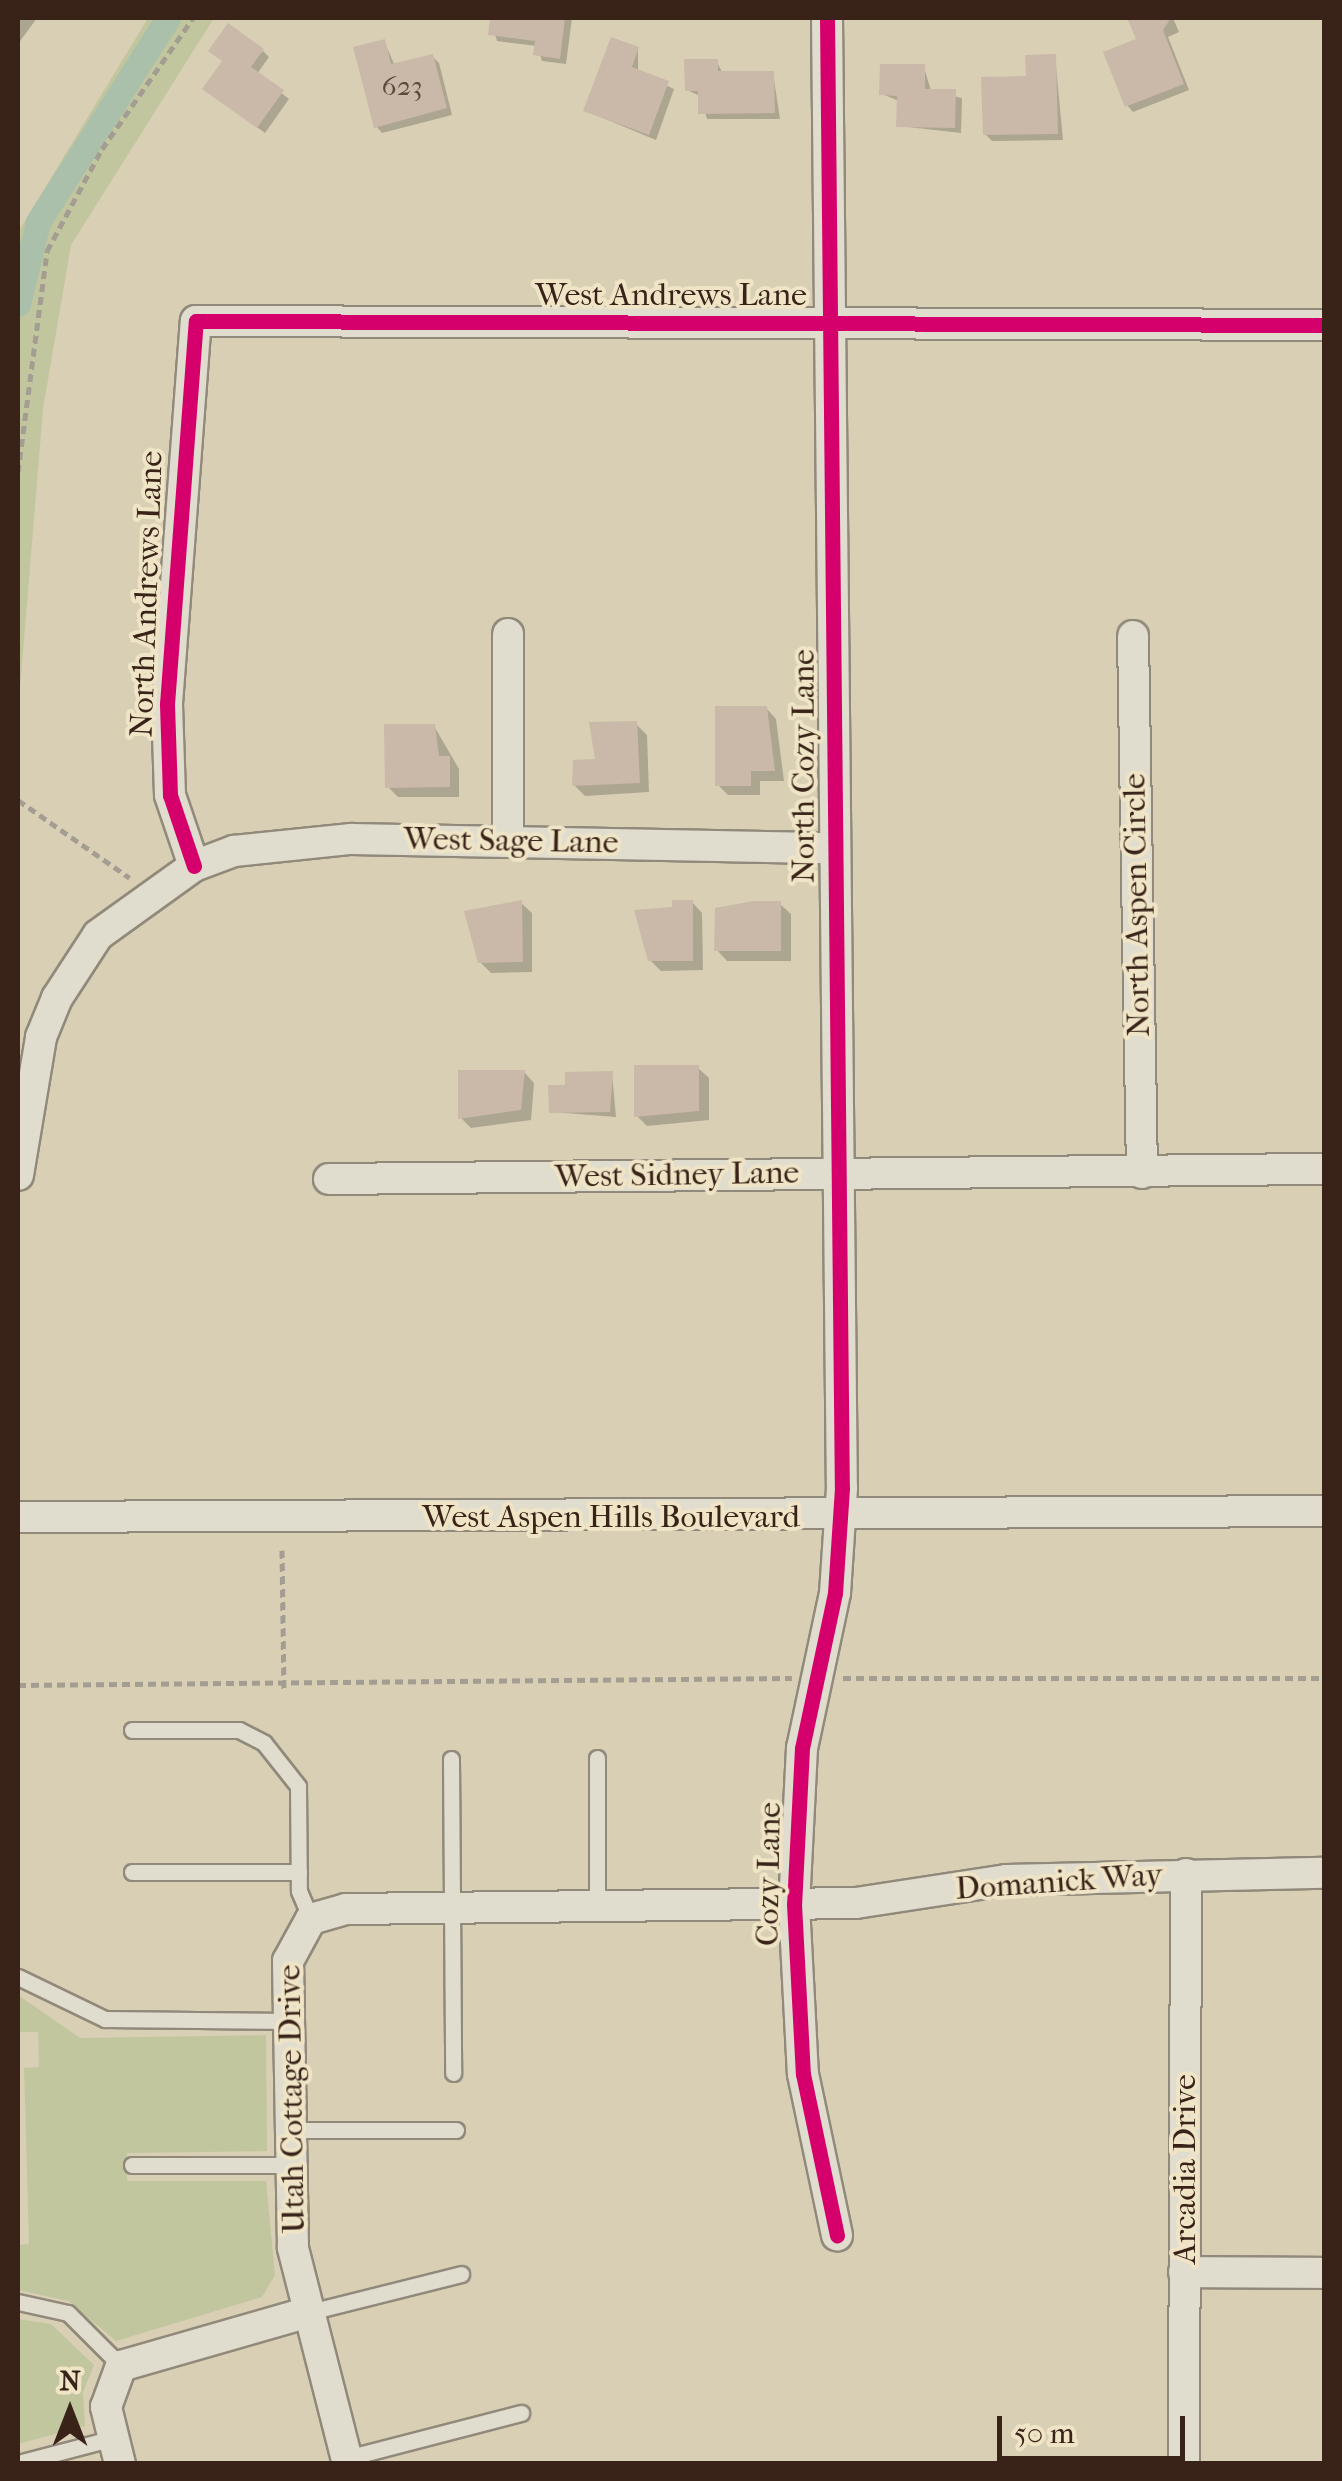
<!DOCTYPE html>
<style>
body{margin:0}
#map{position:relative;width:1342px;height:2481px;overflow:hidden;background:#d8cfb5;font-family:"IM FELL French Canon",serif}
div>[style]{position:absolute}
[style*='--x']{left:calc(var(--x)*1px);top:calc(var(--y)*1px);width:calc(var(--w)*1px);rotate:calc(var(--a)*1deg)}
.green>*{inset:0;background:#c2c69e}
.shadow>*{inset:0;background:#0003}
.canal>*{height:25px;margin:-12.5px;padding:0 12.5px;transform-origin:12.5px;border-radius:12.5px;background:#aac0aa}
.building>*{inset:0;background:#cab8a8}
.path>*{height:5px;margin-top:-2.5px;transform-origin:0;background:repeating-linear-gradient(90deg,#a39d92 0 8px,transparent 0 13px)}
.roads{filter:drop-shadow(2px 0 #91897a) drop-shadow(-2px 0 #91897a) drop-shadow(0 2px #91897a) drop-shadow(0 -2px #91897a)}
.lane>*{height:15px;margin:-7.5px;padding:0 7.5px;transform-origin:7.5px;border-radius:7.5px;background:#e0dcce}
.street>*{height:30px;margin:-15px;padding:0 15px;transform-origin:15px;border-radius:15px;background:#e0dcce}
.cycleway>*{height:15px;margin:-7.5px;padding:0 7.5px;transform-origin:7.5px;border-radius:7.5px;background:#d6006c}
span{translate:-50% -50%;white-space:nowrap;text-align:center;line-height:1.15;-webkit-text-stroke:8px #efe4c6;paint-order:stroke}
.number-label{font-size:28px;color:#5d483c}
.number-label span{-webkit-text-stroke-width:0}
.street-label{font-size:32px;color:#392318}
.frame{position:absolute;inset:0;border:20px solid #392318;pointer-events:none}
.north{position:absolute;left:20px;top:2361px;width:100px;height:100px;-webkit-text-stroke:8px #efe4c6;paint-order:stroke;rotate:0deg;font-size:28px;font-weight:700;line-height:40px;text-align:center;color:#392318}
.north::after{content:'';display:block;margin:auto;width:35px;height:45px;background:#392318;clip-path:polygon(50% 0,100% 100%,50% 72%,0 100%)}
.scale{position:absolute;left:997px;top:2416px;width:188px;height:45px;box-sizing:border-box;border:5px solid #392318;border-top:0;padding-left:12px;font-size:30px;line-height:35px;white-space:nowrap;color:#392318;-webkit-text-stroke:8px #efe4c6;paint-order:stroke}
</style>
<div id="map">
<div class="green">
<i style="clip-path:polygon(148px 18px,214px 18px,71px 245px,43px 409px,18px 713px,18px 232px)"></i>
<i style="clip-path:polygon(18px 1995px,80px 2038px,266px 2035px,267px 2151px,127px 2153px,127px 2181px,266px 2181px,275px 2275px,262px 2297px,116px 2341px,68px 2301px,18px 2290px,18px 2245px,29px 2244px,24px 2068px,39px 2067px,38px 2032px,18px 2032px)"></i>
<i style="clip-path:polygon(18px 2319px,51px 2324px,94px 2365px,83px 2392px,85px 2426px,18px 2444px)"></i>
</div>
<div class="shadow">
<i style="clip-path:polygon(18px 18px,37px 18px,18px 44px)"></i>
<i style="clip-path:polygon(490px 18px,572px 18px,566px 64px,542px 61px,537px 46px,497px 41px)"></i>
<i style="clip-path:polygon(1130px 18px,1173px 18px,1179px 32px,1168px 37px,1189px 90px,1133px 112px,1127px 105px,1139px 40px)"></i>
<i style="clip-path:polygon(384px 41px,395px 66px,432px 56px,439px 63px,452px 115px,382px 133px,376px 126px)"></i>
<i style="clip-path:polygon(638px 49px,638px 72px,674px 89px,656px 140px,586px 111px)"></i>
<i style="clip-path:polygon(263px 51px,269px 57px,257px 74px,289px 99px,265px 133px,212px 95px)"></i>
<i style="clip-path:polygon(1055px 56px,1063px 140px,992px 141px,985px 134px)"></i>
<i style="clip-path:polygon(717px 62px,723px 74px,773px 73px,780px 119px,707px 119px,700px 96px,687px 90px)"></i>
<i style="clip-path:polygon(924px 67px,931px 91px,962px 98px,961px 133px,899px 126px,899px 101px,882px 94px)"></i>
<i style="clip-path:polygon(766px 708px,776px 719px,784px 781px,760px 781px,760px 795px,728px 795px,718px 785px)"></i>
<i style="clip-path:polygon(636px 724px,647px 735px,649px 792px,585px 796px,574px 785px)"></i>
<i style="clip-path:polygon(434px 726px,459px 769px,459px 797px,398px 797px,388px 787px)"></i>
<i style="clip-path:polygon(692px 902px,702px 913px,703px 970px,661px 971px,650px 960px,674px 909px)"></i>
<i style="clip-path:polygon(521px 903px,532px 913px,532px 972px,491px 973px,480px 962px)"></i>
<i style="clip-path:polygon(780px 904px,791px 914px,791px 961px,727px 961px,717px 950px)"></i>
<i style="clip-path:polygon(698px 1068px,709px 1078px,709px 1120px,647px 1126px,637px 1116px)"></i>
<i style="clip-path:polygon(524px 1072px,534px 1083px,531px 1120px,471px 1128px,461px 1118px)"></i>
<i style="clip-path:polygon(612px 1074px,616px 1117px,552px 1112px,567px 1087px)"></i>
</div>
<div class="canal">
<i style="--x:18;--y:304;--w:84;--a:-76.3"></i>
<i style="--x:38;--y:222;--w:242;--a:-57.5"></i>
</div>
<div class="building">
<i style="clip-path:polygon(490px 18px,565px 18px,560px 59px,533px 55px,535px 41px,488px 35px)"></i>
<i style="clip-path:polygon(1127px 18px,1171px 18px,1163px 30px,1184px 84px,1125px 107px,1103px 52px,1136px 39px)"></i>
<i style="clip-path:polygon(228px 23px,264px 49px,251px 67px,284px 90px,257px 128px,202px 89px,222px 61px,208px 51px)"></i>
<i style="clip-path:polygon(611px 37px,639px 47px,632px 67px,669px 81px,649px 135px,583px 111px)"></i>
<i style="clip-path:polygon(385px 39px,391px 64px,433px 54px,447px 108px,374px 128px,353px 47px)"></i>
<i style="clip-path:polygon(1056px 54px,1058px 134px,983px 135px,981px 77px,1026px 76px,1025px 55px)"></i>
<i style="clip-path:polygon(684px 59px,718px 59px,718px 71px,774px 71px,775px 113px,698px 114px,698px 91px,685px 91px)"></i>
<i style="clip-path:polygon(880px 64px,925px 64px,925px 89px,956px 89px,955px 128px,896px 127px,897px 96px,879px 95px)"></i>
<i style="clip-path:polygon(715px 706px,767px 706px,775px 771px,751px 771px,751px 786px,715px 786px)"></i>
<i style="clip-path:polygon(637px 721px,640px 783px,572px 786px,573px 760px,595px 759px,589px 722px)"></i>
<i style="clip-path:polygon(384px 724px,435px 724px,439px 756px,450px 756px,450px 787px,385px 788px)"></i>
<i style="clip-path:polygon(522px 900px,523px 962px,478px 963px,464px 911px)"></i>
<i style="clip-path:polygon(672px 900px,693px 900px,693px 961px,648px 961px,634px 910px,672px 907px)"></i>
<i style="clip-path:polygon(754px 901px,781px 901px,781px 951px,714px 951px,715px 908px)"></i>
<i style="clip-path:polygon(634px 1065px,699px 1065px,699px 1111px,634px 1117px)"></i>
<i style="clip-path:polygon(458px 1070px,525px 1070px,521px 1110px,458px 1119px)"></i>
<i style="clip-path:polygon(613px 1071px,610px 1112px,549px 1113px,548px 1085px,565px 1085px,565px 1072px)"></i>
</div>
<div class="path">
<i style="--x:18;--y:472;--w:223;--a:-82.5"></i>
<i style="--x:47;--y:251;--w:116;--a:-61.7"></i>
<i style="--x:102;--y:149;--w:160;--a:-55.2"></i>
<i style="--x:18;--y:800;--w:136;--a:34.9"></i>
<i style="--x:282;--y:1550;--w:139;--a:89.2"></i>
<i style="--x:843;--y:1678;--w:481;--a:0"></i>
<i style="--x:18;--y:1685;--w:774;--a:-0.52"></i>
</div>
<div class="roads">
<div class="lane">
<i style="--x:132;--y:1730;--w:107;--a:0"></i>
<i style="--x:239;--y:1730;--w:28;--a:27"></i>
<i style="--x:264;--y:1743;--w:55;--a:51.7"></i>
<i style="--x:298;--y:1786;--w:105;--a:89.5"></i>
<i style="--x:299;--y:1891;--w:30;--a:67"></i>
<i style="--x:597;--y:1758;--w:150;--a:90"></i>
<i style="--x:451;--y:1759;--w:314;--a:89.6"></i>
<i style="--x:132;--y:1872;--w:167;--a:0"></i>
<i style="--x:18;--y:1977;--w:97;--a:25.8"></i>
<i style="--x:105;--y:2019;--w:184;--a:0.6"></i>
<i style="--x:290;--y:2130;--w:166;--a:0"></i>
<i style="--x:132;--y:2165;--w:159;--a:0"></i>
<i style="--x:18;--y:2302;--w:51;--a:12.4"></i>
<i style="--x:68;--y:2313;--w:75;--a:45"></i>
<i style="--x:306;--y:2313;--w:160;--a:-14.1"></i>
<i style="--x:347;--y:2458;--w:180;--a:-14.5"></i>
<i style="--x:18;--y:2463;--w:98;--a:-14.7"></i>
</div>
<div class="street">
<i style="--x:827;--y:18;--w:1470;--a:89.42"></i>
<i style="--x:842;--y:1488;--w:105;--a:93.8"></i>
<i style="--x:835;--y:1593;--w:158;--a:102"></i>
<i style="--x:802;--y:1748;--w:156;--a:92.9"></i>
<i style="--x:794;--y:1904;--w:170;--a:87"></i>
<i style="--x:803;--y:2074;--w:165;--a:78.1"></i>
<i style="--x:508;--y:634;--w:206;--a:90"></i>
<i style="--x:1133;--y:636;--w:537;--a:89.04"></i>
<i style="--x:194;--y:866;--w:75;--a:-108.7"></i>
<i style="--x:170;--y:795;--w:91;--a:-91.9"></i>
<i style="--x:167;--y:704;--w:384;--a:-85.7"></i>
<i style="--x:196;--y:321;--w:1128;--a:0.2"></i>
<i style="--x:18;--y:1175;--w:140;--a:-80.5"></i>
<i style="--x:41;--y:1037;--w:42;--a:-67.7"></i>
<i style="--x:57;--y:998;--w:75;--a:-56.9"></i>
<i style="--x:98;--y:935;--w:118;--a:-35.7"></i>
<i style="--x:194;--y:866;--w:43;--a:-20.6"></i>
<i style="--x:234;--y:851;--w:118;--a:-5.9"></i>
<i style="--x:351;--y:839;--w:480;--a:1.1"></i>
<i style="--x:329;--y:1179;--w:995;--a:-0.58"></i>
<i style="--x:18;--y:1517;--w:1306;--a:-0.26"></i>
<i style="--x:1184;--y:2272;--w:140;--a:0.4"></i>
<i style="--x:120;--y:2464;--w:59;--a:-103.8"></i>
<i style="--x:106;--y:2407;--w:44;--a:-69.9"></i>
<i style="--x:121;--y:2366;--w:192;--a:-16"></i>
<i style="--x:348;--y:2464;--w:223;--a:-104.3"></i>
<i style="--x:293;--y:2248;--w:287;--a:-91"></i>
<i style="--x:288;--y:1961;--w:48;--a:-61.3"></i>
<i style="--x:311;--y:1919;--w:36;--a:-16"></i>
<i style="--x:346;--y:1909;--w:510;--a:-0.67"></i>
<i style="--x:856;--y:1903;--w:152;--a:-8.7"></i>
<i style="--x:1006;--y:1880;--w:318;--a:-1.3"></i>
<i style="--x:1184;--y:2464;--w:590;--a:-89.81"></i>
</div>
</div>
<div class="cycleway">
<i style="--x:827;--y:18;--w:1470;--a:89.42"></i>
<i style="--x:842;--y:1488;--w:105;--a:93.8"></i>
<i style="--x:835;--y:1593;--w:158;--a:102"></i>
<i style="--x:802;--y:1748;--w:156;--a:92.9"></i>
<i style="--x:794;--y:1904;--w:170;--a:87"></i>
<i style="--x:803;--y:2074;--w:165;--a:78.1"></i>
<i style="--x:194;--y:866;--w:75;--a:-108.7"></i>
<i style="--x:170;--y:795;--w:91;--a:-91.9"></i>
<i style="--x:167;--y:704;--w:384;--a:-85.7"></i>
<i style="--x:196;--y:321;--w:1128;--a:0.2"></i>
</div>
<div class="number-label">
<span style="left:402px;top:86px">623</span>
</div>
<div class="street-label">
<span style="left:671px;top:295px">West Andrews Lane</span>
<span style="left:147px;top:594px;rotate:-88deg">North Andrews Lane</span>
<span style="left:804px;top:766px;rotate:-90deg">North Cozy Lane</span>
<span style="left:511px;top:841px;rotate:1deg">West Sage Lane</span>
<span style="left:1137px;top:905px;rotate:-91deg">North Aspen Circle</span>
<span style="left:677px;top:1175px;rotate:-1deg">West Sidney Lane</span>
<span style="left:611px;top:1517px">West Aspen Hills Boulevard</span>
<span style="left:769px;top:1874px;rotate:-89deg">Cozy Lane</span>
<span style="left:1059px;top:1882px;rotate:-4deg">Domanick Way</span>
<span style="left:292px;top:2099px;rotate:-91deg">Utah Cottage Drive</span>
<span style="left:1185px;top:2169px;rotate:-90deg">Arcadia Drive</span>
</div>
<div class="frame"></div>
<div class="north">N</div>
<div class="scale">50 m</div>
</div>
